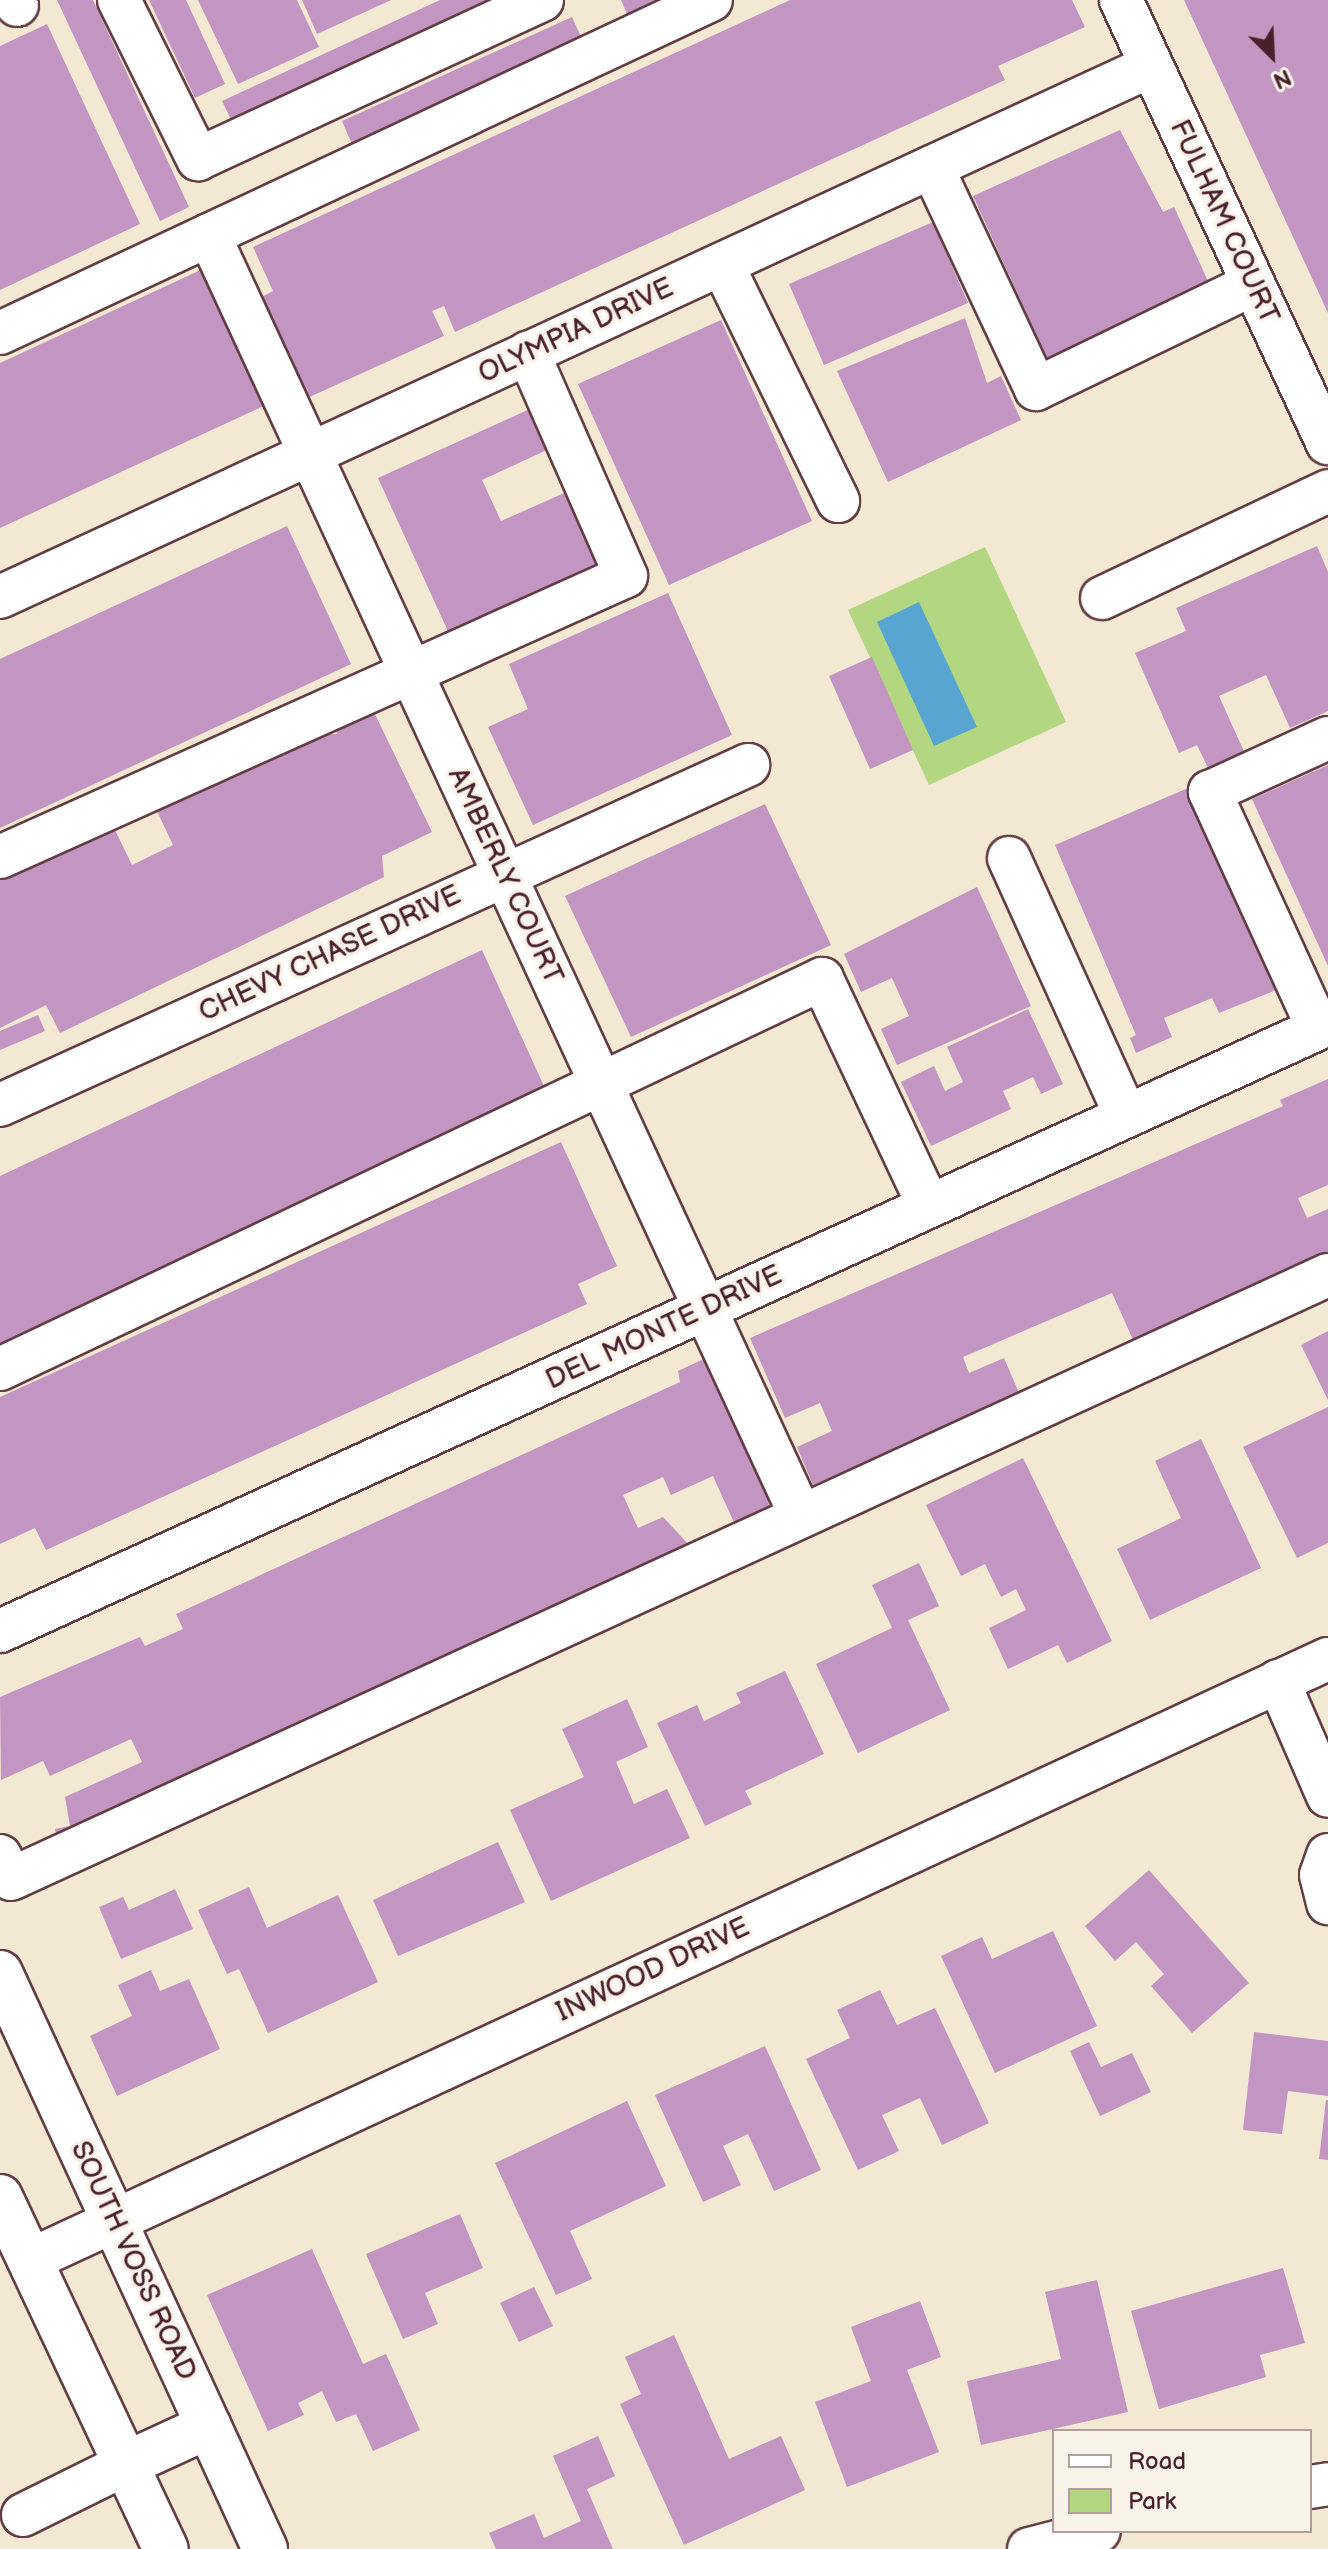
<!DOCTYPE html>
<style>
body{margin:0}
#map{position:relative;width:1328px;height:2549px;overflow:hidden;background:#f3e8d1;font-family:"Balsamiq Sans",sans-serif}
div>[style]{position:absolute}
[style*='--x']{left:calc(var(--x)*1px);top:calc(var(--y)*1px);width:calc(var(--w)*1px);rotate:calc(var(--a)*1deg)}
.green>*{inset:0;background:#b2d780}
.water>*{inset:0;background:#58a5d1}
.building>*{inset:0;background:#c395c2}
.roads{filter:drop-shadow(2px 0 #633d44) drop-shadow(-2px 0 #633d44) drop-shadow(0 2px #633d44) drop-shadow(0 -2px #633d44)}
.minor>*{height:42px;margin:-21px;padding:0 21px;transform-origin:21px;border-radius:21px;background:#fff}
.major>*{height:44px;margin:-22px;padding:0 22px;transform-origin:22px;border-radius:22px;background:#fff}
span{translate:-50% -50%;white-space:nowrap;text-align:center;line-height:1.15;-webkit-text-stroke:7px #f7f3e8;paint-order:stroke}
.street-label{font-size:28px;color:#4a1f2b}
.legend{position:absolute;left:1052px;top:2429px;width:260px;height:104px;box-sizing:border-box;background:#f7f3e8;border:2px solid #b29e9c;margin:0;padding:10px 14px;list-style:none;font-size:24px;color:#4a1f2b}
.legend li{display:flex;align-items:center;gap:16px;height:40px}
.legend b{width:40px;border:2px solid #b29e9c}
.north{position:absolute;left:1232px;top:16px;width:80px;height:80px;-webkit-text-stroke:6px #f7f3e8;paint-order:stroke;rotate:156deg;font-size:22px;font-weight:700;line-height:32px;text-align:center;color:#4a1f2b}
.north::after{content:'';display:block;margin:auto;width:28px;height:36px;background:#4a1f2b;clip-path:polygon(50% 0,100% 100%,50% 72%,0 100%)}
</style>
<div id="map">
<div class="green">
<i style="clip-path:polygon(985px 547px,1066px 722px,929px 785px,848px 610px)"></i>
</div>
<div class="water">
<i style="clip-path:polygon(919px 602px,977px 727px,934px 746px,877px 622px)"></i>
</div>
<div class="building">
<i style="clip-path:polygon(57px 0,93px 0,189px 207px,160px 221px)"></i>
<i style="clip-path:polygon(149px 0,186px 0,225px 84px,195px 98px)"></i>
<i style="clip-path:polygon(198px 0,297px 0,319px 47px,238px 84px)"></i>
<i style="clip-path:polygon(302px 0,391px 0,317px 34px)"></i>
<i style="clip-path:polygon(440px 0,504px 0,234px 126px,222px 101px)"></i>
<i style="clip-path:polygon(621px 0,687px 0,632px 25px)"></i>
<i style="clip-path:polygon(790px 0,1072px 0,1085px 27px,998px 66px,1005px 80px,455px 332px,444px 306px,432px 311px,444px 336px,305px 399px,258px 299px,273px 291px,253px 247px)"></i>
<i style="clip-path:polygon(1184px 0,1328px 0,1328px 313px)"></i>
<i style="clip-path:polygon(572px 17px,585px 46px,355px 151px,342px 121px)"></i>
<i style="clip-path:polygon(47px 24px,140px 224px,0 290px,0 46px)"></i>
<i style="clip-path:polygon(1120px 130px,1163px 212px,1174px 207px,1213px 292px,1050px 365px,973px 196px)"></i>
<i style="clip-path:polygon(933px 222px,968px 303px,824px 365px,789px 284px)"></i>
<i style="clip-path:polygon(207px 267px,270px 403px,0 528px,0 363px)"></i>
<i style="clip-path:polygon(965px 318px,987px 383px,1001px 376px,1021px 420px,888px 482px,837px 371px)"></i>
<i style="clip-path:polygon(721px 320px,812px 521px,669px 585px,578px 384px)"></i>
<i style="clip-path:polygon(532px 408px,551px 448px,482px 480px,501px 521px,571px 490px,607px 569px,452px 640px,378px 478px)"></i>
<i style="clip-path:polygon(287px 526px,351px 664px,0 828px,0 659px)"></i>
<i style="clip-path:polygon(1317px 546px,1328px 572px,1328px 711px,1290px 728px,1266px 675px,1219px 696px,1246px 756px,1210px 772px,1197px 745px,1179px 753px,1135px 653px,1186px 631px,1176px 608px)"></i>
<i style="clip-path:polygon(668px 593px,732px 735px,533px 825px,488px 727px,528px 709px,509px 664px)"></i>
<i style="clip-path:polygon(872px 657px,913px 750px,870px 769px,829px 676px)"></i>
<i style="clip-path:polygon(371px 706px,432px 832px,382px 856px,384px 877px,60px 1033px,46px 1005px,0 1028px,0 878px,115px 830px,132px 865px,173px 845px,157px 811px,313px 736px,337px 734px,336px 723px)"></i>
<i style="clip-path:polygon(1328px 765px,1328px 966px,1252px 799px)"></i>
<i style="clip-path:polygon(1195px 785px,1281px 988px,1219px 1013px,1212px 998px,1164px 1018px,1172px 1037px,1136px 1053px,1130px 1038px,1136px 1035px,1055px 845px)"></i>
<i style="clip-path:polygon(765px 804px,831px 945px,631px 1037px,565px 896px)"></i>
<i style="clip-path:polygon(977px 887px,1031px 1006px,897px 1065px,881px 1029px,909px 1016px,892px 978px,861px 992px,844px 954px)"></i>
<i style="clip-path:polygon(482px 950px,548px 1095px,0 1344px,0 1176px)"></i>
<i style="clip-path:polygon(1028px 1009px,1063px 1084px,1041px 1094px,1033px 1077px,1003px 1091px,1011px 1109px,931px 1146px,901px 1082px,934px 1066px,945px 1091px,963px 1082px,947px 1047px)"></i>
<i style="clip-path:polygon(38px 1015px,45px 1031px,0 1050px,0 1031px)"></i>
<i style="clip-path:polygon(1328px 1079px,1328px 1185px,1298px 1198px,1307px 1218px,1328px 1209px,1328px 1257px,1134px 1342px,1112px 1293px,963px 1357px,969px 1373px,1004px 1358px,1020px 1395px,813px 1485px,797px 1447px,832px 1431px,820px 1403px,785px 1418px,750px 1338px,1283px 1106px,1280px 1100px)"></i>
<i style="clip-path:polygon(561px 1142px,617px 1266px,578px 1284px,587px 1304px,46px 1550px,35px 1528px,0 1544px,0 1397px)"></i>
<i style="clip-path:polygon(1328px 1331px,1328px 1400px,1301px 1345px)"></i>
<i style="clip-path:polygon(708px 1357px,765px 1480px,770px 1512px,736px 1527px,713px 1476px,671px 1495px,663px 1477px,623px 1495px,638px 1528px,663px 1517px,692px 1548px,57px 1839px,55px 1829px,70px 1826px,65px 1797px,142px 1762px,131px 1739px,50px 1776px,43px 1761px,1px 1780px,0 1697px,140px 1637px,145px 1646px,183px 1629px,176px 1614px,680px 1382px,678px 1371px)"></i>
<i style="clip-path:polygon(1328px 1407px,1328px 1543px,1297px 1558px,1243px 1447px)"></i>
<i style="clip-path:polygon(1201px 1439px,1261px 1568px,1150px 1620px,1117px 1549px,1181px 1518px,1155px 1461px)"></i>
<i style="clip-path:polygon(1023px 1458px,1112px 1641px,1067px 1663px,1058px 1645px,1008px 1669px,989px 1628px,1026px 1610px,1016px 1589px,1001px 1597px,985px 1564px,961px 1576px,926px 1505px)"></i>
<i style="clip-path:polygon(919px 1563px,939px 1606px,908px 1620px,950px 1710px,858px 1753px,816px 1664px,892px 1628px,872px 1585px)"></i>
<i style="clip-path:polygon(785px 1671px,824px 1754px,745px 1791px,752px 1804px,705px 1826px,657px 1723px,697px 1705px,704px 1721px,741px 1703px,736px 1693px)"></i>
<i style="clip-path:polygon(627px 1699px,648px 1747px,616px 1762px,634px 1804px,667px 1789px,690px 1838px,551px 1901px,510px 1810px,584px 1777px,562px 1729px)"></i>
<i style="clip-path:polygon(498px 1842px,525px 1902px,398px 1956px,373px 1900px)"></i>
<i style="clip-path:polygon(1149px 1870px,1249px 1983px,1192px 2033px,1151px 1986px,1164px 1974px,1136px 1942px,1115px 1961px,1085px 1926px)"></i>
<i style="clip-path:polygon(249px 1887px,267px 1928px,338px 1895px,378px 1982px,268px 2033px,239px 1969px,227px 1974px,198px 1910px)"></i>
<i style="clip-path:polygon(175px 1889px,193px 1929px,121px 1959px,99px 1907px,123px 1897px,129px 1910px)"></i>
<i style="clip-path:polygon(1053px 1931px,1097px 2026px,995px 2073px,941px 1956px,982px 1937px,992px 1959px)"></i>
<i style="clip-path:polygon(151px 1970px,160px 1991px,189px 1979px,220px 2049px,117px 2096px,90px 2036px,132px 2016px,118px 1985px)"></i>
<i style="clip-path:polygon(880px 1990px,897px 2025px,935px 2008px,989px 2123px,942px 2145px,920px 2098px,882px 2115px,899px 2151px,858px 2170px,806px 2059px,850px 2038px,837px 2010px)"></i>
<i style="clip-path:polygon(1254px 2032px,1328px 2041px,1328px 2096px,1288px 2091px,1282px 2134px,1243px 2130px)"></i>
<i style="clip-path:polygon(1089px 2042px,1101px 2067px,1132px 2053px,1151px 2092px,1100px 2116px,1070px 2051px)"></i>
<i style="clip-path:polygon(765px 2046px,821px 2170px,774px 2191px,748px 2134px,723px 2146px,741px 2185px,703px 2202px,655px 2095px)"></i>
<i style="clip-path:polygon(1326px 2100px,1328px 2100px,1328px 2160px,1319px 2159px)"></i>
<i style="clip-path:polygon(627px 2101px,666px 2186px,570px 2231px,592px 2279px,556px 2295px,495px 2163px)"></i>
<i style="clip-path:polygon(460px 2214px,483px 2268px,425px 2293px,438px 2324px,403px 2339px,366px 2254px)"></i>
<i style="clip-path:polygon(312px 2249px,363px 2364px,386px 2354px,420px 2430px,373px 2451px,356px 2414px,336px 2422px,322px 2391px,298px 2403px,304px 2415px,268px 2431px,207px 2295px)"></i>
<i style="clip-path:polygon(1283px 2268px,1305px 2343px,1260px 2355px,1266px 2377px,1159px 2409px,1131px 2311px)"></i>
<i style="clip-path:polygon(1097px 2280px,1128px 2412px,981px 2445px,967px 2381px,1061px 2359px,1045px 2292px)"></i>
<i style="clip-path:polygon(534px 2287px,553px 2326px,519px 2342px,500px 2303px)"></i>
<i style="clip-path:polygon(920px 2301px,941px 2357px,907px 2370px,939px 2452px,847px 2487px,815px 2402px,871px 2381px,851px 2327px)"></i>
<i style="clip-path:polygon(674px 2335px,729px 2459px,781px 2436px,805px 2490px,684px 2545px,620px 2404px,641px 2394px,625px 2357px)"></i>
<i style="clip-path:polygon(598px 2436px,615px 2476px,587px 2489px,613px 2549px,496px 2549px,489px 2533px,534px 2514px,544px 2538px,581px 2521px,553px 2456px)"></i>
</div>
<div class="roads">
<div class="minor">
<i style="--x:16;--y:0;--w:5;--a:79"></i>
<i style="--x:119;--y:0;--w:178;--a:63.6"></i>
<i style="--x:198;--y:159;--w:379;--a:-24.8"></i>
<i style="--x:1121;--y:0;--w:489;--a:65"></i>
<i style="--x:932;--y:167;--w:245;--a:64.9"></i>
<i style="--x:1036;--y:389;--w:241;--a:-25.8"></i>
<i style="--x:209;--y:235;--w:1411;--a:65.2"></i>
<i style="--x:722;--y:264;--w:264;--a:63.9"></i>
<i style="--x:0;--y:333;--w:785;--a:-25.1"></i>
<i style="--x:0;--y:597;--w:1268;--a:-24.77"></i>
<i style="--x:1102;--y:598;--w:250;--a:-25.3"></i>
<i style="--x:0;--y:857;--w:686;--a:-24.17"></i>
<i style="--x:626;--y:576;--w:244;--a:-113.7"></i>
<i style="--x:1009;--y:858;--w:283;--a:65.6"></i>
<i style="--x:1318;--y:1028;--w:260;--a:-114.6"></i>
<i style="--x:1210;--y:792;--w:130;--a:-24.6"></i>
<i style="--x:0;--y:1105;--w:822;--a:-24.44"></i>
<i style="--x:0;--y:1369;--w:910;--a:-25.38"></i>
<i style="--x:822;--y:979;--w:251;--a:64.8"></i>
<i style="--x:0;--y:1631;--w:1460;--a:-24.56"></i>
<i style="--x:1278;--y:1681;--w:125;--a:66.5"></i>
<i style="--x:1328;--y:1855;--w:21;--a:109"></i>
<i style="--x:1321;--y:1875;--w:29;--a:76"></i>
<i style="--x:0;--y:1856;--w:25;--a:64"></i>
<i style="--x:11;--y:1879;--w:1449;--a:-24.64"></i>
<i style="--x:30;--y:2260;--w:1430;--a:-24.85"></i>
<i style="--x:1310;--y:2487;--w:18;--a:-9"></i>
<i style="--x:23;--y:2515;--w:115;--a:-26.3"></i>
<i style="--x:1029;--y:2549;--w:72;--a:-14.4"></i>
</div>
<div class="major">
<i style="--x:0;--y:1973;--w:634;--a:65.29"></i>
<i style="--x:0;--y:2197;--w:389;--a:64.8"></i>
<i style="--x:126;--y:2464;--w:91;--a:-24.6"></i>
</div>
</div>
<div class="street-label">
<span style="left:1224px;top:222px;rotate:65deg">FULHAM COURT</span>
<span style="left:576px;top:331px;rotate:-25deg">OLYMPIA DRIVE</span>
<span style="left:505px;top:876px;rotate:65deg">AMBERLY COURT</span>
<span style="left:330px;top:954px;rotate:-25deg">CHEVY CHASE DRIVE</span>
<span style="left:664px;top:1328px;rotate:-25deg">DEL MONTE DRIVE</span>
<span style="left:653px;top:1970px;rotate:-25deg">INWOOD DRIVE</span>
<span style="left:133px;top:2261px;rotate:65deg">SOUTH VOSS ROAD</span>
</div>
<ul class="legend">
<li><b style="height:10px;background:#fff"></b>Road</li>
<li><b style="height:22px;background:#b2d780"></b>Park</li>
</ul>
<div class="north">N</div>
</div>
